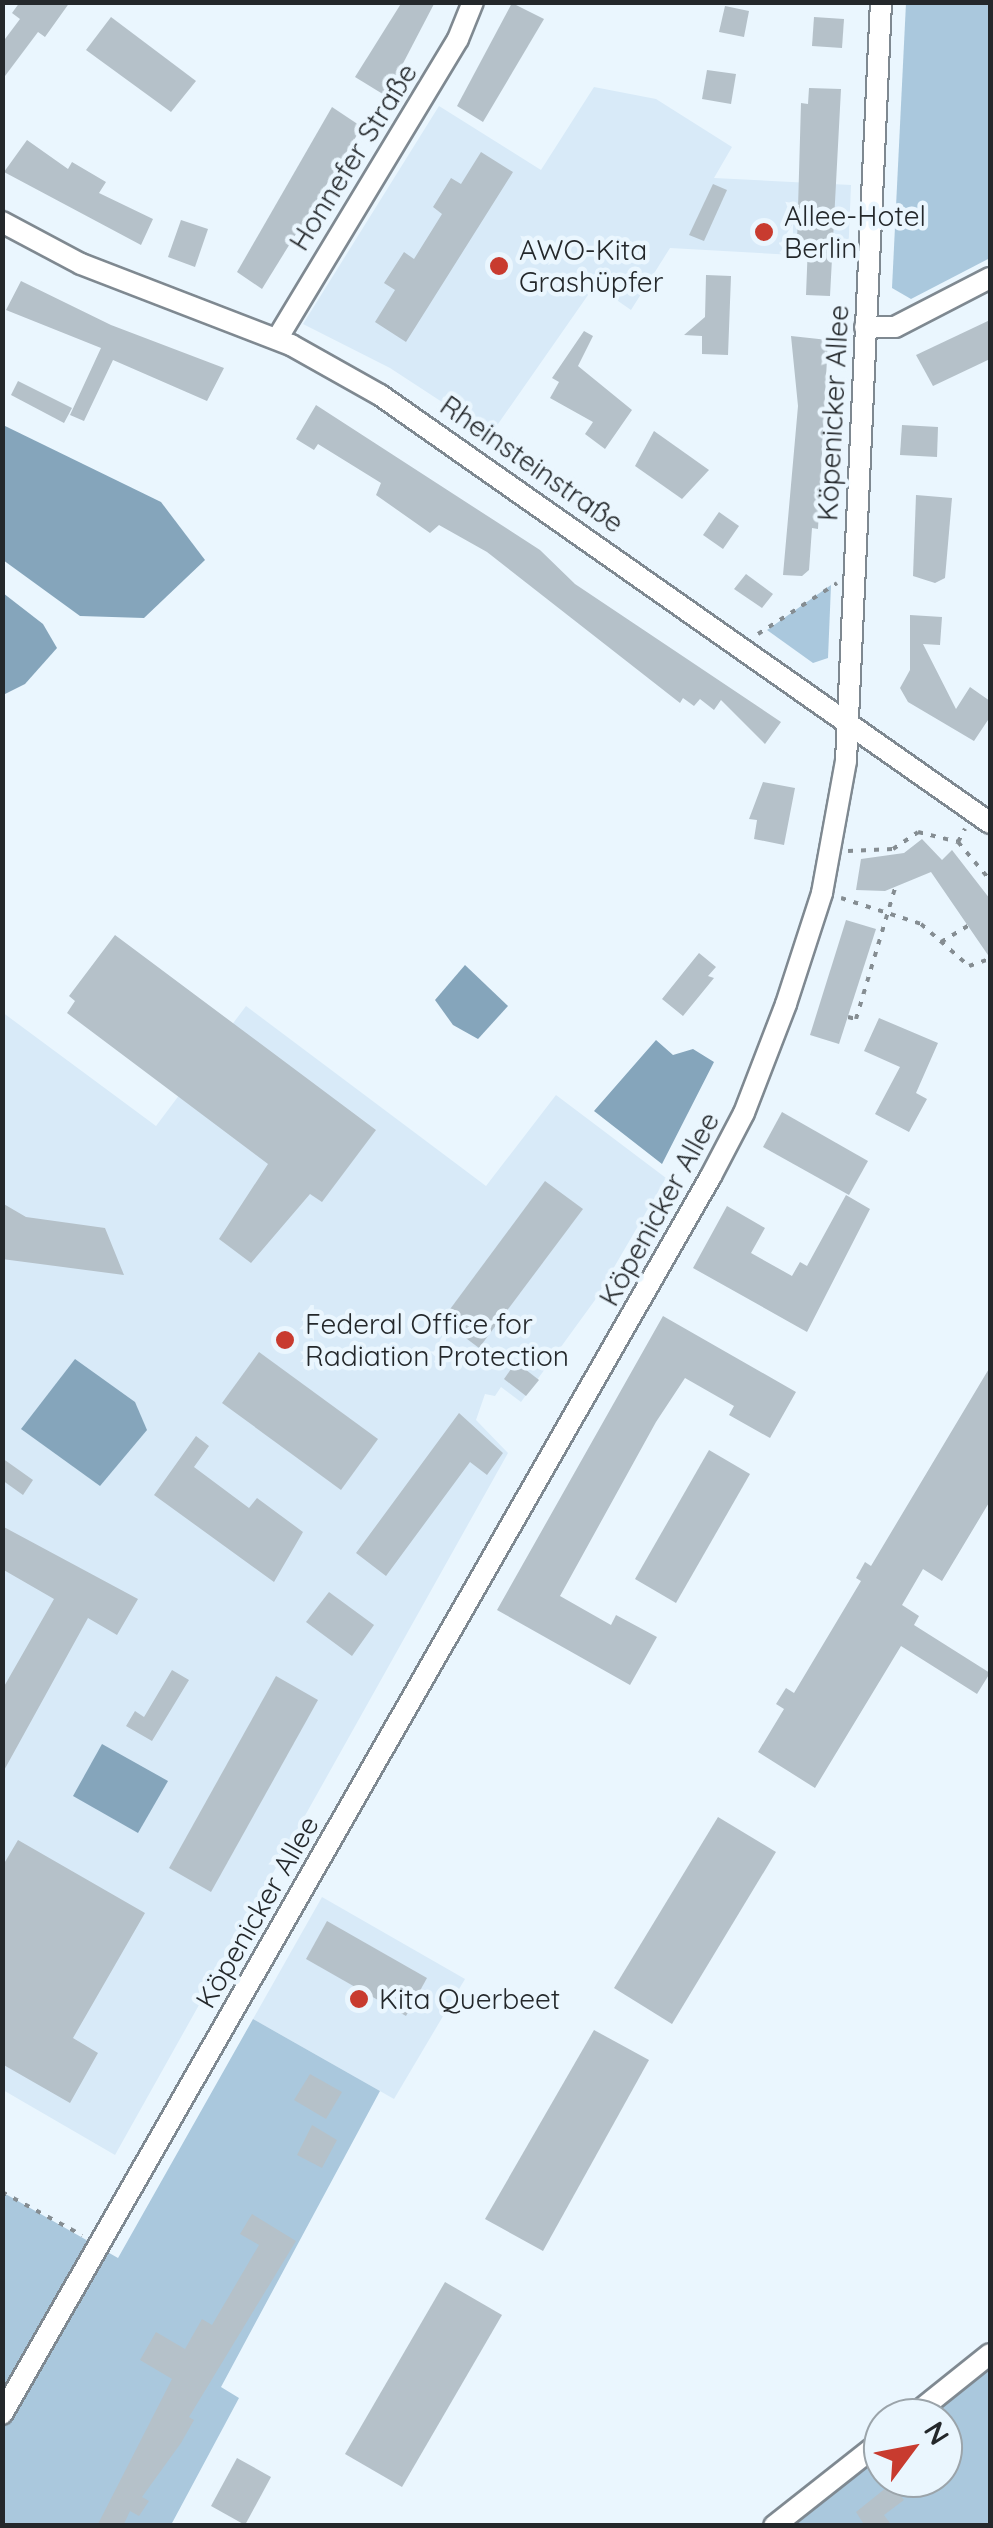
<!DOCTYPE html>
<meta charset="utf-8">
<style>
body{margin:0}
#map{position:relative;width:993px;height:2528px;overflow:hidden;background:#eaf6fe;font-family:Quicksand,sans-serif}
div>[style]{position:absolute}
[style*='--x']{left:calc(var(--x)*1px);top:calc(var(--y)*1px);width:calc(var(--w)*1px);rotate:calc(var(--a)*1deg)}
.built>*{inset:0;background:#d8eaf8}
.green>*{inset:0;background:#aac8dd}
.water>*{inset:0;background:#85a5bb}
.building>*{inset:0;background:#b5c1c9}
.path>*{height:4px;margin-top:-2px;transform-origin:0;background:repeating-linear-gradient(90deg,#858d92 0 5px,transparent 0 13px)}
.roads{filter:drop-shadow(2px 0 #7f8991) drop-shadow(-2px 0 #7f8991) drop-shadow(0 2px #7f8991) drop-shadow(0 -2px #7f8991)}
.minor>*{height:20px;margin:-10px;padding:0 10px;transform-origin:10px;border-radius:10px;background:#fff}
.dots>*{width:28px;height:28px;translate:-50% -50%;box-sizing:border-box;border:5px solid #eaf6fe;border-radius:50%}
span{translate:-50% -50%;white-space:nowrap;text-align:center;line-height:1.15;-webkit-text-stroke:9px #eaf6fe;paint-order:stroke}
.street-label{font-size:28px;color:#24282b}
.poi-label{font-size:28px;color:#24282b}
.left{translate:0 -50%;text-align:left}
.frame{position:absolute;inset:0;border:5px solid #24282b;pointer-events:none}
.north{position:absolute;left:863px;top:2398px;width:100px;height:100px;box-sizing:border-box;background:#eaf6fe;border:2px solid #9ba4aa;border-radius:50%;rotate:58deg;font-size:28px;font-weight:700;line-height:40px;text-align:center;color:#24282b}
.north::after{content:'';display:block;margin:auto;width:35px;height:45px;background:#c83b2f;clip-path:polygon(50% 0,100% 100%,50% 72%,0 100%)}
</style>
<div id="map">
<div class="built">
<i style="clip-path:polygon(594px 87px,656px 99px,732px 147px,714px 178px,851px 185px,848px 258px,670px 248px,631px 310px,595px 285px,491px 434px,390px 368px,303px 324px,439px 106px,541px 170px)"></i>
<i style="clip-path:polygon(246px 1006px,486px 1186px,556px 1095px,666px 1178px,595px 1300px,521px 1402px,501px 1387px,495px 1396px,485px 1394px,476px 1420px,508px 1453px,115px 2155px,3px 2090px,2px 1012px,156px 1126px)"></i>
<i style="clip-path:polygon(322px 1897px,465px 1979px,394px 2099px,253px 2019px)"></i>
</div>
<div class="green">
<i style="clip-path:polygon(906px 3px,990px 3px,990px 258px,911px 299px,892px 288px)"></i>
<i style="clip-path:polygon(831px 585px,828px 658px,813px 663px,767px 630px)"></i>
<i style="clip-path:polygon(253px 2019px,380px 2091px,221px 2387px,239px 2398px,171px 2525px,3px 2525px,2px 2192px,118px 2258px)"></i>
<i style="clip-path:polygon(990px 2347px,990px 2525px,763px 2526px,883px 2431px,883px 2478px,943px 2478px,943px 2418px,900px 2418px)"></i>
</div>
<div class="water">
<i style="clip-path:polygon(3px 425px,161px 502px,205px 560px,144px 618px,80px 616px,3px 560px)"></i>
<i style="clip-path:polygon(3px 593px,43px 624px,57px 648px,25px 684px,3px 695px)"></i>
<i style="clip-path:polygon(465px 965px,508px 1006px,478px 1039px,453px 1025px,435px 1000px)"></i>
<i style="clip-path:polygon(656px 1040px,673px 1055px,693px 1049px,714px 1062px,662px 1164px,594px 1111px)"></i>
<i style="clip-path:polygon(75px 1359px,135px 1402px,147px 1430px,100px 1486px,21px 1429px)"></i>
<i style="clip-path:polygon(102px 1744px,168px 1781px,138px 1833px,73px 1796px)"></i>
</div>
<div class="building">
<i style="clip-path:polygon(20px 2px,70px 2px,45px 37px,38px 32px,2px 80px,2px 43px,20px 19px,12px 13px)"></i>
<i style="clip-path:polygon(402px 2px,435px 2px,386px 96px,355px 77px)"></i>
<i style="clip-path:polygon(512px 3px,544px 19px,483px 122px,457px 106px)"></i>
<i style="clip-path:polygon(725px 6px,749px 11px,744px 37px,719px 32px)"></i>
<i style="clip-path:polygon(111px 17px,196px 81px,171px 112px,86px 50px)"></i>
<i style="clip-path:polygon(814px 17px,844px 19px,842px 48px,812px 46px)"></i>
<i style="clip-path:polygon(707px 70px,736px 74px,731px 104px,702px 99px)"></i>
<i style="clip-path:polygon(809px 88px,841px 89px,830px 296px,806px 295px,808px 244px,797px 243px,801px 103px,808px 104px)"></i>
<i style="clip-path:polygon(332px 107px,362px 127px,262px 289px,237px 272px)"></i>
<i style="clip-path:polygon(27px 140px,68px 169px,72px 162px,106px 182px,99px 193px,153px 219px,141px 245px,4px 172px)"></i>
<i style="clip-path:polygon(481px 152px,513px 172px,406px 342px,375px 322px,395px 290px,384px 283px,404px 252px,414px 259px,442px 214px,433px 207px,451px 178px,461px 184px)"></i>
<i style="clip-path:polygon(713px 184px,727px 190px,704px 241px,689px 235px)"></i>
<i style="clip-path:polygon(181px 220px,208px 229px,195px 267px,168px 257px)"></i>
<i style="clip-path:polygon(706px 275px,731px 276px,728px 355px,702px 354px,702px 336px,684px 335px,705px 317px)"></i>
<i style="clip-path:polygon(21px 281px,111px 325px,224px 368px,207px 401px,113px 360px,84px 421px,70px 415px,101px 348px,6px 310px)"></i>
<i style="clip-path:polygon(990px 320px,990px 359px,933px 386px,916px 355px)"></i>
<i style="clip-path:polygon(584px 331px,593px 336px,578px 366px,632px 410px,605px 449px,585px 434px,593px 422px,550px 398px,559px 382px,552px 378px)"></i>
<i style="clip-path:polygon(791px 336px,828px 340px,818px 529px,812px 528px,809px 570px,802px 576px,783px 575px,798px 406px)"></i>
<i style="clip-path:polygon(18px 381px,72px 408px,64px 423px,11px 395px)"></i>
<i style="clip-path:polygon(316px 405px,540px 550px,575px 584px,781px 722px,765px 744px,721px 700px,714px 710px,700px 699px,694px 706px,683px 698px,680px 703px,487px 552px,439px 525px,430px 533px,376px 495px,381px 483px,318px 444px,314px 450px,296px 439px)"></i>
<i style="clip-path:polygon(938px 427px,937px 457px,900px 455px,902px 425px)"></i>
<i style="clip-path:polygon(654px 431px,709px 470px,682px 499px,635px 466px)"></i>
<i style="clip-path:polygon(916px 495px,952px 498px,945px 578px,935px 583px,913px 576px)"></i>
<i style="clip-path:polygon(719px 512px,739px 526px,723px 549px,703px 535px)"></i>
<i style="clip-path:polygon(746px 574px,773px 594px,762px 608px,734px 589px)"></i>
<i style="clip-path:polygon(910px 615px,942px 617px,940px 645px,923px 644px,956px 709px,970px 687px,990px 701px,990px 717px,974px 741px,908px 702px,900px 688px,910px 670px)"></i>
<i style="clip-path:polygon(763px 782px,795px 788px,784px 845px,754px 839px,757px 820px,749px 819px)"></i>
<i style="clip-path:polygon(922px 839px,942px 860px,952px 850px,990px 899px,990px 958px,931px 872px,885px 891px,856px 890px,861px 859px,904px 853px)"></i>
<i style="clip-path:polygon(846px 920px,876px 929px,839px 1044px,810px 1035px)"></i>
<i style="clip-path:polygon(115px 935px,376px 1130px,322px 1202px,310px 1194px,251px 1263px,219px 1239px,268px 1164px,67px 1013px,75px 1001px,69px 996px)"></i>
<i style="clip-path:polygon(699px 953px,716px 967px,708px 976px,714px 978px,683px 1016px,662px 999px)"></i>
<i style="clip-path:polygon(879px 1018px,938px 1043px,916px 1093px,927px 1099px,909px 1132px,875px 1114px,900px 1067px,864px 1051px)"></i>
<i style="clip-path:polygon(782px 1112px,868px 1161px,849px 1195px,763px 1147px)"></i>
<i style="clip-path:polygon(545px 1181px,583px 1209px,479px 1348px,442px 1320px)"></i>
<i style="clip-path:polygon(846px 1195px,870px 1209px,807px 1332px,693px 1268px,727px 1206px,765px 1228px,751px 1253px,792px 1276px,800px 1262px,807px 1266px)"></i>
<i style="clip-path:polygon(2px 1203px,26px 1217px,105px 1228px,124px 1275px,2px 1259px)"></i>
<i style="clip-path:polygon(663px 1316px,796px 1392px,770px 1438px,729px 1415px,734px 1406px,685px 1378px,656px 1422px,560px 1596px,611px 1625px,616px 1615px,657px 1637px,630px 1685px,497px 1610px)"></i>
<i style="clip-path:polygon(259px 1352px,378px 1439px,341px 1490px,222px 1403px)"></i>
<i style="clip-path:polygon(516px 1362px,539px 1380px,526px 1396px,504px 1379px)"></i>
<i style="clip-path:polygon(990px 1367px,990px 1501px,942px 1581px,923px 1569px,902px 1605px,919px 1616px,914px 1625px,990px 1673px,977px 1694px,901px 1646px,815px 1788px,758px 1752px,784px 1709px,776px 1704px,786px 1688px,794px 1693px,861px 1581px,856px 1578px,865px 1562px,871px 1566px)"></i>
<i style="clip-path:polygon(459px 1413px,503px 1453px,487px 1475px,470px 1462px,386px 1576px,356px 1553px)"></i>
<i style="clip-path:polygon(196px 1436px,209px 1446px,194px 1467px,249px 1508px,257px 1498px,303px 1532px,274px 1582px,154px 1495px)"></i>
<i style="clip-path:polygon(709px 1450px,750px 1474px,676px 1603px,635px 1579px)"></i>
<i style="clip-path:polygon(2px 1458px,33px 1480px,23px 1495px,2px 1480px)"></i>
<i style="clip-path:polygon(2px 1526px,138px 1599px,117px 1635px,88px 1618px,2px 1774px,2px 1690px,54px 1599px,2px 1569px)"></i>
<i style="clip-path:polygon(329px 1592px,374px 1625px,352px 1656px,306px 1622px)"></i>
<i style="clip-path:polygon(172px 1670px,189px 1680px,152px 1741px,126px 1726px,135px 1711px,144px 1717px)"></i>
<i style="clip-path:polygon(276px 1676px,318px 1700px,211px 1892px,169px 1868px)"></i>
<i style="clip-path:polygon(718px 1817px,776px 1852px,672px 2024px,614px 1988px)"></i>
<i style="clip-path:polygon(18px 1840px,145px 1913px,73px 2038px,98px 2053px,70px 2103px,2px 2064px,2px 1867px)"></i>
<i style="clip-path:polygon(327px 1921px,427px 1978px,406px 2016px,306px 1959px)"></i>
<i style="clip-path:polygon(594px 2030px,649px 2060px,543px 2251px,485px 2219px)"></i>
<i style="clip-path:polygon(310px 2074px,342px 2092px,326px 2119px,294px 2100px)"></i>
<i style="clip-path:polygon(312px 2125px,337px 2140px,322px 2168px,297px 2155px)"></i>
<i style="clip-path:polygon(252px 2214px,296px 2241px,189px 2417px,194px 2420px,181px 2443px,142px 2497px,149px 2501px,139px 2516px,130px 2511px,123px 2526px,97px 2526px,172px 2379px,140px 2360px,156px 2332px,185px 2349px,202px 2319px,212px 2325px,259px 2245px,240px 2234px)"></i>
<i style="clip-path:polygon(445px 2282px,502px 2315px,402px 2487px,345px 2454px)"></i>
<i style="clip-path:polygon(237px 2458px,271px 2477px,245px 2525px,211px 2506px)"></i>
<i style="clip-path:polygon(892px 2483px,904px 2500px,884px 2515px,892px 2526px,865px 2526px,856px 2512px)"></i>
</div>
<div class="path">
<i style="--x:758;--y:634;--w:94;--a:-32.8"></i>
<i style="--x:958;--y:842;--w:50;--a:49.9"></i>
<i style="--x:848;--y:851;--w:45;--a:-2.5"></i>
<i style="--x:893;--y:849;--w:30;--a:-34"></i>
<i style="--x:918;--y:832;--w:41;--a:14"></i>
<i style="--x:958;--y:842;--w:15;--a:-62"></i>
<i style="--x:841;--y:898;--w:84;--a:18"></i>
<i style="--x:921;--y:924;--w:64;--a:41.2"></i>
<i style="--x:969;--y:966;--w:21;--a:-19"></i>
<i style="--x:941;--y:942;--w:35;--a:-31"></i>
<i style="--x:848;--y:1017;--w:8;--a:14"></i>
<i style="--x:856;--y:1019;--w:137;--a:-73.4"></i>
<i style="--x:2;--y:2192;--w:91;--a:28.3"></i>
</div>
<div class="roads">
<div class="minor">
<i style="--x:2;--y:222;--w:89;--a:28"></i>
<i style="--x:81;--y:264;--w:225;--a:21.1"></i>
<i style="--x:291;--y:345;--w:102;--a:29.3"></i>
<i style="--x:380;--y:395;--w:745;--a:35.06"></i>
<i style="--x:865;--y:327;--w:30;--a:0"></i>
<i style="--x:895;--y:327;--w:107;--a:-27.3"></i>
<i style="--x:277;--y:339;--w:350;--a:-58.9"></i>
<i style="--x:458;--y:39;--w:40;--a:-68"></i>
<i style="--x:2;--y:2414;--w:1427;--a:-60.2"></i>
<i style="--x:711;--y:1176;--w:71;--a:-62.4"></i>
<i style="--x:744;--y:1113;--w:117;--a:-68.9"></i>
<i style="--x:786;--y:1004;--w:117;--a:-72"></i>
<i style="--x:822;--y:893;--w:134;--a:-79.7"></i>
<i style="--x:846;--y:761;--w:760;--a:-87.36"></i>
<i style="--x:910;--y:2418;--w:102;--a:-38.7"></i>
<i style="--x:774;--y:2526;--w:139;--a:-38.3"></i>
</div>
</div>
<div class="dots">
<i style="left:764px;top:232px;background:#c83b2f"></i>
<i style="left:499px;top:266px;background:#c83b2f"></i>
<i style="left:285px;top:1340px;background:#c83b2f"></i>
<i style="left:359px;top:1999px;background:#c83b2f"></i>
</div>
<div class="street-label">
<span style="left:353px;top:157px;rotate:-58deg">Honnefer Straße</span>
<span style="left:833px;top:413px;rotate:-87deg">Köpenicker Allee</span>
<span style="left:532px;top:464px;rotate:35deg">Rheinsteinstraße</span>
<span style="left:659px;top:1209px;rotate:-61deg">Köpenicker Allee</span>
<span style="left:257px;top:1912px;rotate:-60deg">Köpenicker Allee</span>
</div>
<div class="poi-label">
<span class="left" style="left:784px;top:232px">Allee-Hotel<br>Berlin</span>
<span class="left" style="left:519px;top:266px">AWO-Kita<br>Grashüpfer</span>
<span class="left" style="left:305px;top:1340px">Federal Office for<br>Radiation Protection</span>
<span class="left" style="left:379px;top:1999px">Kita Querbeet</span>
</div>
<div class="frame"></div>
<div class="north">N</div>
</div>
